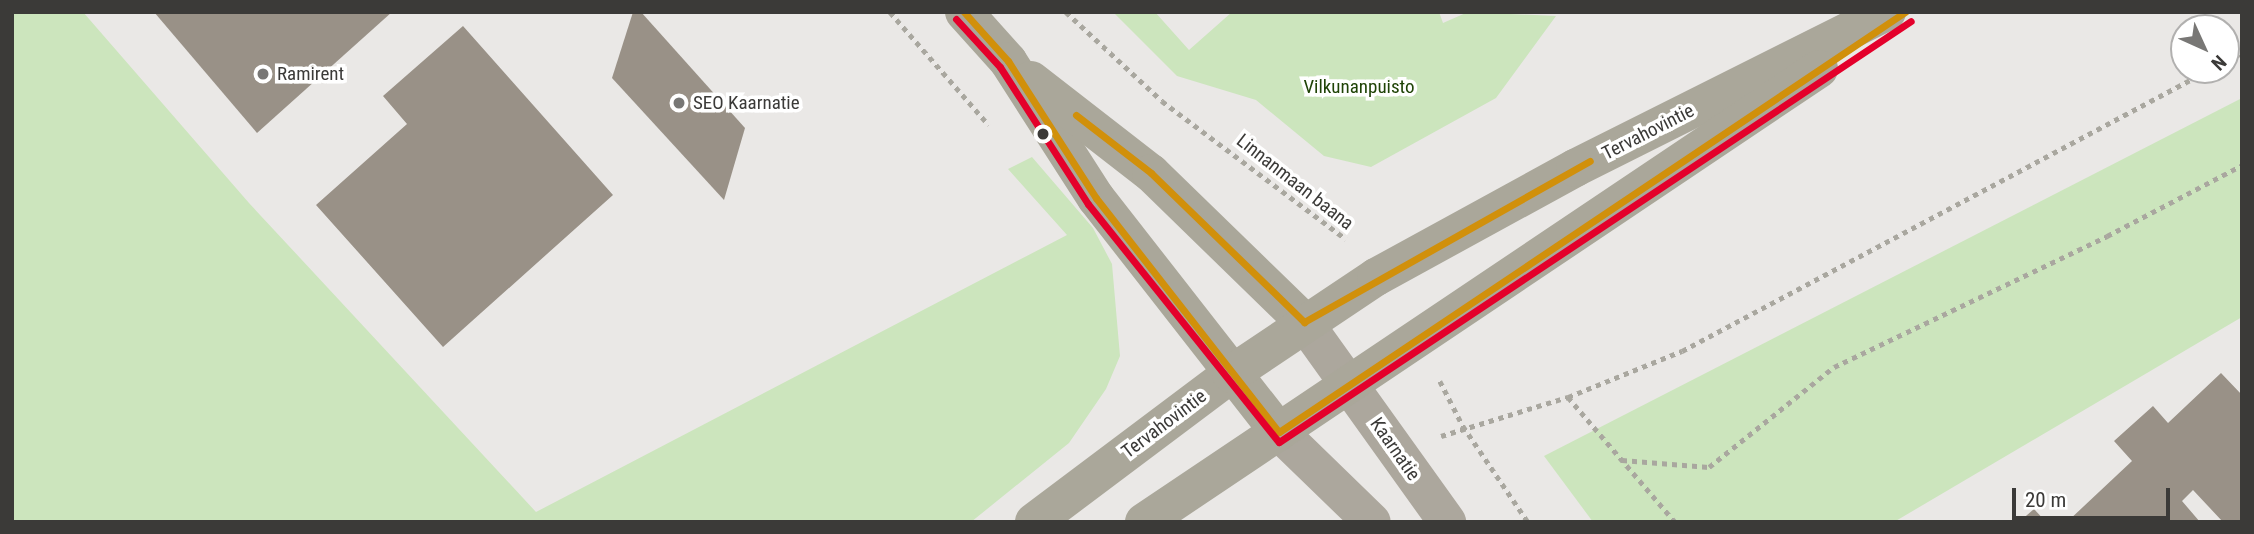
<!DOCTYPE html>
<style>
body{margin:0}
#map{position:relative;width:2254px;height:534px;overflow:hidden;background:#eae8e6;font-family:"Roboto Condensed",sans-serif}
div>[style]{position:absolute}
[style*='--x']{left:calc(var(--x)*1px);top:calc(var(--y)*1px);width:calc(var(--w)*1px);rotate:calc(var(--a)*1deg)}
.green>*{inset:0;background:#cce5bd}
.building>*{inset:0;background:#999187}
.path>*{height:4.5px;margin-top:-2.25px;transform-origin:0;background:repeating-linear-gradient(90deg,#a9a79f 0 5px,transparent 0 10px)}
.street>*{height:38px;margin:-19px;padding:0 19px;transform-origin:19px;border-radius:19px;background:#aca79d}
.secondary>*{height:38px;margin:-19px;padding:0 19px;transform-origin:19px;border-radius:19px;background:#aaa79a}
.bus-1>*{height:7px;margin:-3.5px;padding:0 3.5px;transform-origin:3.5px;border-radius:3.5px;background:#d1900b}
.bus-2>*{height:7px;margin:-3.5px;padding:0 3.5px;transform-origin:3.5px;border-radius:3.5px;background:#e4002b}
.dots>*{width:19px;height:19px;translate:-50% -50%;box-sizing:border-box;border:4px solid #fff;border-radius:50%}
span{translate:-50% -50%;white-space:nowrap;text-align:center;line-height:1.15;-webkit-text-stroke:7px #fff;paint-order:stroke}
.poi-label{font-size:19px;color:#3b3a38}
.left{translate:0 -50%;text-align:left}
.park-label{font-size:19px;color:#1f4306}
.street-label{font-size:19px;color:#3b3a38}
.frame{position:absolute;inset:0;border:14px solid #3b3a38;pointer-events:none}
.north{position:absolute;left:2170px;top:14px;width:70px;height:70px;box-sizing:border-box;background:#fff;border:2px solid #b1b0af;border-radius:50%;rotate:135deg;font-size:19px;font-weight:700;line-height:28px;text-align:center;color:#3b3a38}
.north::after{content:'';display:block;margin:auto;width:24px;height:32px;background:#787775;clip-path:polygon(50% 0,100% 100%,50% 72%,0 100%)}
.scale{position:absolute;left:2012px;top:488px;width:158px;height:32px;box-sizing:border-box;border:4px solid #3b3a38;border-top:0;padding-left:9px;font-size:21px;line-height:24px;white-space:nowrap;color:#3b3a38;-webkit-text-stroke:5px #fff;paint-order:stroke}
</style>
<div id="map">
<div class="green">
<i style="clip-path:polygon(12px 12px,83px 12px,249px 203px,536px 512px,1067px 235px,1008px 169px,1032px 157px,1093px 228px,1112px 264px,1120px 356px,1106px 389px,1069px 443px,971px 522px,12px 522px)"></i>
<i style="clip-path:polygon(1113px 12px,1155px 12px,1189px 50px,1232px 12px,1439px 12px,1443px 23px,1468px 12px,1556px 16px,1496px 98px,1371px 167px,1324px 156px,1256px 100px,1177px 76px)"></i>
<i style="clip-path:polygon(2242px 98px,2242px 317px,1894px 522px,1593px 522px,1544px 456px)"></i>
</div>
<div class="building">
<i style="clip-path:polygon(154px 12px,392px 12px,257px 133px)"></i>
<i style="clip-path:polygon(633px 12px,641px 12px,745px 128px,724px 200px,612px 78px)"></i>
<i style="clip-path:polygon(463px 26px,613px 195px,443px 347px,316px 205px,407px 124px,383px 96px)"></i>
<i style="clip-path:polygon(2221px 373px,2242px 395px,2242px 522px,2223px 522px,2193px 490px,2182px 501px,2200px 522px,2067px 522px,2132px 461px,2114px 441px,2153px 406px,2168px 423px)"></i>
<i style="clip-path:polygon(2034px 509px,2046px 522px,2019px 522px)"></i>
</div>
<div class="path">
<i style="--x:890;--y:12;--w:150;--a:48.8"></i>
<i style="--x:1066;--y:12;--w:131;--a:42.8"></i>
<i style="--x:1162;--y:101;--w:230;--a:36.9"></i>
<i style="--x:2226;--y:61;--w:18;--a:-27"></i>
<i style="--x:1440;--y:381;--w:51;--a:62.9"></i>
<i style="--x:1463;--y:426;--w:116;--a:55.9"></i>
<i style="--x:1568;--y:397;--w:165;--a:49.4"></i>
<i style="--x:1441;--y:436;--w:133;--a:-17.1"></i>
<i style="--x:1568;--y:397;--w:123;--a:-22"></i>
<i style="--x:1682;--y:351;--w:597;--a:-28.07"></i>
<i style="--x:1622;--y:460;--w:87;--a:4.6"></i>
<i style="--x:1709;--y:467;--w:160;--a:-38.7"></i>
<i style="--x:1834;--y:367;--w:303;--a:-25.6"></i>
<i style="--x:2107;--y:236;--w:153;--a:-27.7"></i>
</div>
<div class="street">
<i style="--x:1304;--y:322;--w:246;--a:54.4"></i>
<i style="--x:1279;--y:432;--w:129;--a:44.1"></i>
</div>
<div class="secondary">
<i style="--x:964;--y:12;--w:66;--a:48.1"></i>
<i style="--x:1008;--y:61;--w:163;--a:57.3"></i>
<i style="--x:1096;--y:198;--w:297;--a:52"></i>
<i style="--x:1031;--y:80;--w:152;--a:37.8"></i>
<i style="--x:1151;--y:173;--w:214;--a:44.2"></i>
<i style="--x:1034;--y:522;--w:246;--a:-36.9"></i>
<i style="--x:1231;--y:374;--w:174;--a:-33.8"></i>
<i style="--x:1376;--y:277;--w:227;--a:-28.7"></i>
<i style="--x:1575;--y:168;--w:349;--a:-26.6"></i>
<i style="--x:1144;--y:522;--w:813;--a:-33.87"></i>
</div>
<div class="bus-1">
<i style="--x:964;--y:12;--w:66;--a:48.1"></i>
<i style="--x:1008;--y:61;--w:163;--a:57.3"></i>
<i style="--x:1096;--y:198;--w:297;--a:52"></i>
<i style="--x:1279;--y:432;--w:754;--a:-33.86"></i>
<i style="--x:1076;--y:115;--w:95;--a:37.7"></i>
<i style="--x:1151;--y:173;--w:214;--a:44.2"></i>
<i style="--x:1304;--y:322;--w:328;--a:-29.4"></i>
</div>
<div class="bus-2">
<i style="--x:956;--y:19;--w:65;--a:47.5"></i>
<i style="--x:1000;--y:67;--w:163;--a:57.3"></i>
<i style="--x:1088;--y:204;--w:305;--a:51.3"></i>
<i style="--x:1279;--y:442;--w:759;--a:-33.67"></i>
</div>
<div class="dots">
<i style="left:263px;top:74px;background:#787775"></i>
<i style="left:679px;top:103px;background:#787775"></i>
<i style="left:1043px;top:134px;background:#3b3a38"></i>
</div>
<div class="poi-label">
<span class="left" style="left:277px;top:74px">Ramirent</span>
<span class="left" style="left:693px;top:103px">SEO Kaarnatie</span>
</div>
<div class="park-label">
<span style="left:1359px;top:87px">Vilkunanpuisto</span>
</div>
<div class="street-label">
<span style="left:1648px;top:132px;rotate:-27deg">Tervahovintie</span>
<span style="left:1295px;top:182px;rotate:38deg">Linnanmaan baana</span>
<span style="left:1164px;top:424px;rotate:-37deg">Tervahovintie</span>
<span style="left:1395px;top:449px;rotate:55deg">Kaarnatie</span>
</div>
<div class="frame"></div>
<div class="north">N</div>
<div class="scale">20 m</div>
</div>
